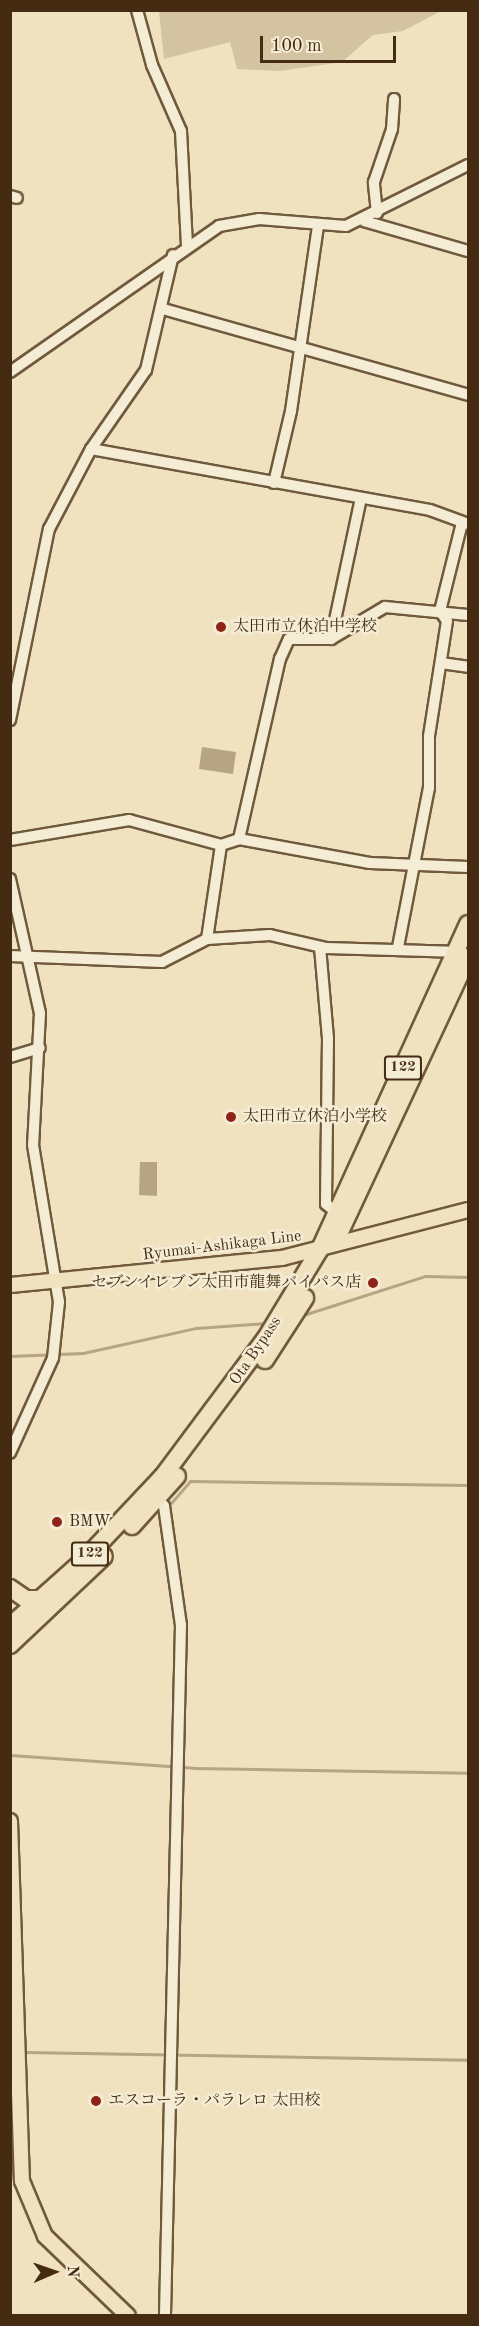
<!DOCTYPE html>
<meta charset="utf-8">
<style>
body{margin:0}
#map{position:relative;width:479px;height:2326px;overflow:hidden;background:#f0e2bf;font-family:"Old Standard TT","Noto Serif JP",serif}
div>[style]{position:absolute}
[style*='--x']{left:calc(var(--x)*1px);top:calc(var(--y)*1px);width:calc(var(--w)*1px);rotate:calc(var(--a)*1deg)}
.green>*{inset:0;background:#d3c3a1}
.water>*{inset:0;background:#b6a484}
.stream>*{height:3px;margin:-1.5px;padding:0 1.5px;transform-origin:1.5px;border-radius:1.5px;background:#b6a484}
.roads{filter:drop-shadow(2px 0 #70593c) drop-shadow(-2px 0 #70593c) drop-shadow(0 2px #70593c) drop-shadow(0 -2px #70593c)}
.minor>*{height:10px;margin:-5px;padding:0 5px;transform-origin:5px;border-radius:5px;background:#f5ecd5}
.major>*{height:14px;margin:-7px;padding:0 7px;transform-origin:7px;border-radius:7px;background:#f0e2bf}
.highway>*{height:16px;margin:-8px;padding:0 8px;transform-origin:8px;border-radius:8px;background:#f0e2bf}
.dots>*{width:16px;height:16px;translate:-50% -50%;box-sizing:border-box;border:3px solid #f5ecd5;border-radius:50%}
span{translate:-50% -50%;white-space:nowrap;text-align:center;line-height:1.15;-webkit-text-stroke:5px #f5ecd5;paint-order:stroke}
.shield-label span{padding:2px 4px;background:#f5ecd5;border:2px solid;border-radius:4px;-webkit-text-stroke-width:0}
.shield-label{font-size:15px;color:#452b11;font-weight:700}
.poi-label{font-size:16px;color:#452b11}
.left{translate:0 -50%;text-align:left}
.right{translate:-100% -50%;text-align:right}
.street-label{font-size:16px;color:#452b11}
.frame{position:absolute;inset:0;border:12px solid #452b11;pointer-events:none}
.north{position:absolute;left:24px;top:2242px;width:60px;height:60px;-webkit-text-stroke:4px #f5ecd5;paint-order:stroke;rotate:88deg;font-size:16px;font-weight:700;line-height:24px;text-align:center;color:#452b11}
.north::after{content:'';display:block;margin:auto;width:21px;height:27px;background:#452b11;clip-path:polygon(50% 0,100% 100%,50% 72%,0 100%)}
.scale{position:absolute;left:260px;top:36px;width:136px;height:27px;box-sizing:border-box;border:3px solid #452b11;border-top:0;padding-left:8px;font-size:18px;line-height:21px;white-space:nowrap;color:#452b11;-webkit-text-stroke:4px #f5ecd5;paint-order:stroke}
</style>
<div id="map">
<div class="green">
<i style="clip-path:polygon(159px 11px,159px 10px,441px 11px,403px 31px,373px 35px,342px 62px,280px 71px,237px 69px,230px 42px,164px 59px)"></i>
</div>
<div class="water">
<i style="clip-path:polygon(202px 747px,236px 752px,233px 774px,199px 769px)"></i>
<i style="clip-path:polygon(140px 1162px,157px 1162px,157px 1196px,139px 1195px)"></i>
</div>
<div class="stream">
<i style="--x:300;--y:1316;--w:131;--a:-17.7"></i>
<i style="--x:425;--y:1276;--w:43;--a:1.3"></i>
<i style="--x:10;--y:1356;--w:73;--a:-2.4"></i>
<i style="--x:83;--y:1353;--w:116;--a:-12.5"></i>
<i style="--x:196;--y:1328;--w:71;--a:-4"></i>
<i style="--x:171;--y:1503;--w:29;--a:-49"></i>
<i style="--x:190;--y:1481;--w:278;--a:0.8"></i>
<i style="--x:10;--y:1755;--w:184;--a:4"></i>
<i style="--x:194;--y:1768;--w:274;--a:1"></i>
<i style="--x:25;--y:2052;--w:443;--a:1"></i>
</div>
<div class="roads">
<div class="minor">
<i style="--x:137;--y:10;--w:57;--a:74.7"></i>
<i style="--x:152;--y:65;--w:72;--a:66.3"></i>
<i style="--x:181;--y:131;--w:116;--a:87"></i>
<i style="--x:10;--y:196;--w:7;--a:16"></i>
<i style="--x:377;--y:213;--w:31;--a:-96"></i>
<i style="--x:374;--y:182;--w:56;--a:-71.2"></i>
<i style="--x:392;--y:129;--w:30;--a:-86"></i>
<i style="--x:364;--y:221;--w:108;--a:16.1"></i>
<i style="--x:163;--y:309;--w:317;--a:15.7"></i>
<i style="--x:10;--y:372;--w:255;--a:-34.9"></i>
<i style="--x:219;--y:226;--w:41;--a:-9.9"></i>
<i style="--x:259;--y:219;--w:87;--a:4.6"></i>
<i style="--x:346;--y:226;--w:136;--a:-26.6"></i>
<i style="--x:91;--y:449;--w:344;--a:10.2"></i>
<i style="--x:430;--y:510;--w:40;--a:20.2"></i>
<i style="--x:274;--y:483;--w:74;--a:-76.7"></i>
<i style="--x:291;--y:411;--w:187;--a:-81.7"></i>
<i style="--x:331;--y:639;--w:63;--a:-30.7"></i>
<i style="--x:385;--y:607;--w:83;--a:5.5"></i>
<i style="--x:441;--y:663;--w:27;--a:8"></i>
<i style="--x:10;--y:720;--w:195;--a:-78.5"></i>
<i style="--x:49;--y:529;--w:90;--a:-62.3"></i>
<i style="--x:91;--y:449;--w:96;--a:-55.2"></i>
<i style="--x:146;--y:370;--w:118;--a:-76.8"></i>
<i style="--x:239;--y:839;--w:185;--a:-77.2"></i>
<i style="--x:280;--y:659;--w:22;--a:-66"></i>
<i style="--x:289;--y:639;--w:42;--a:0"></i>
<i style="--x:331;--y:639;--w:144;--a:-78"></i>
<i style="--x:10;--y:840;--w:121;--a:-9.5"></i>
<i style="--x:129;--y:820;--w:95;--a:15.2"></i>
<i style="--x:10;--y:879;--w:137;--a:77.4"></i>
<i style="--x:40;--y:1013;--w:132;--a:93"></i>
<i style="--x:33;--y:1145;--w:159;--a:80.6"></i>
<i style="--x:59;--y:1302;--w:56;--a:96.1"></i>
<i style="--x:53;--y:1358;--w:104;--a:114.4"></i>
<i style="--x:207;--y:939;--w:95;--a:-81.5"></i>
<i style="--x:221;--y:845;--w:19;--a:-18"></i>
<i style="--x:239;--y:839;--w:133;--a:10.4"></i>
<i style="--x:370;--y:863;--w:98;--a:2.3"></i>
<i style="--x:320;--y:947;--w:91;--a:85"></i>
<i style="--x:328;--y:1038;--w:166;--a:90.7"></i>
<i style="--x:326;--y:1204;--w:13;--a:39"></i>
<i style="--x:398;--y:947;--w:162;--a:-79"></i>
<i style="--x:429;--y:788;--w:52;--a:-90"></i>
<i style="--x:429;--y:736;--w:116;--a:-81.1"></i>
<i style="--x:447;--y:621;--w:12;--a:-125"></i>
<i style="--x:440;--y:611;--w:91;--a:-76"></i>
<i style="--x:10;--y:956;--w:152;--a:2.3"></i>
<i style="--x:162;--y:962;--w:51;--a:-27.1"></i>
<i style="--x:207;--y:939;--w:63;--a:-3.6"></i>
<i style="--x:270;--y:935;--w:57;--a:13.1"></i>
<i style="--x:326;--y:948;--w:135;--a:1.7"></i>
<i style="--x:10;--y:1057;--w:31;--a:-17"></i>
<i style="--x:158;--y:1499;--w:9;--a:49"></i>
<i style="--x:164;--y:1506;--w:120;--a:81.9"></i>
<i style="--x:181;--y:1625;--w:691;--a:91.33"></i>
</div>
<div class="major">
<i style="--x:10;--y:1285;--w:273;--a:-5.7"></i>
<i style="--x:282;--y:1258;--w:192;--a:-14.5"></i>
<i style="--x:10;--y:1821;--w:360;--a:88.1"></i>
<i style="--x:22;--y:2181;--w:60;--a:67.3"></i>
<i style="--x:45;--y:2236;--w:115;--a:43.9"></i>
</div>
<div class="highway">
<i style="--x:338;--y:1236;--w:308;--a:-65"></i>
<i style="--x:265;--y:1360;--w:74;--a:-57.2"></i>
<i style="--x:132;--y:1526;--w:67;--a:-48"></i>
<i style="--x:10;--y:1588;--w:19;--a:35"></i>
<i style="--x:26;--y:1599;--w:14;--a:0"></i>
<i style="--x:10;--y:1626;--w:98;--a:-41.7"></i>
<i style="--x:83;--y:1561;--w:117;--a:-46.7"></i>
<i style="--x:163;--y:1476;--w:172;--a:-53.3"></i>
<i style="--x:266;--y:1338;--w:104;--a:-58.8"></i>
<i style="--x:320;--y:1249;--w:357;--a:-65.5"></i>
<i style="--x:10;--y:1645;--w:129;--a:-43.4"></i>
</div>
</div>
<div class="dots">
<i style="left:221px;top:627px;background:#8f2418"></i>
<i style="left:231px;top:1117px;background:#8f2418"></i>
<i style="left:373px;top:1283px;background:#8f2418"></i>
<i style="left:57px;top:1522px;background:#8f2418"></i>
<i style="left:96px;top:2101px;background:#8f2418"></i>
</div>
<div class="shield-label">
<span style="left:403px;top:1068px">122</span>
<span style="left:90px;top:1554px">122</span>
</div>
<div class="poi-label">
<span class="left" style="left:233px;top:627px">太田市立休泊中学校</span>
<span class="left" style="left:243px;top:1117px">太田市立休泊小学校</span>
<span class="right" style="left:361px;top:1283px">セブンイレブン太田市龍舞バイパス店</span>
<span class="left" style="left:69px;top:1522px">BMW</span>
<span class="left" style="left:108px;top:2101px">エスコーラ・パラレロ 太田校</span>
</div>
<div class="street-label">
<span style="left:222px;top:1246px;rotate:-7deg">Ryumai-Ashikaga Line</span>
<span style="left:256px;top:1351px;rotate:-56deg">Ota Bypass</span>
</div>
<div class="frame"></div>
<div class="north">N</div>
<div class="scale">100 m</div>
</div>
